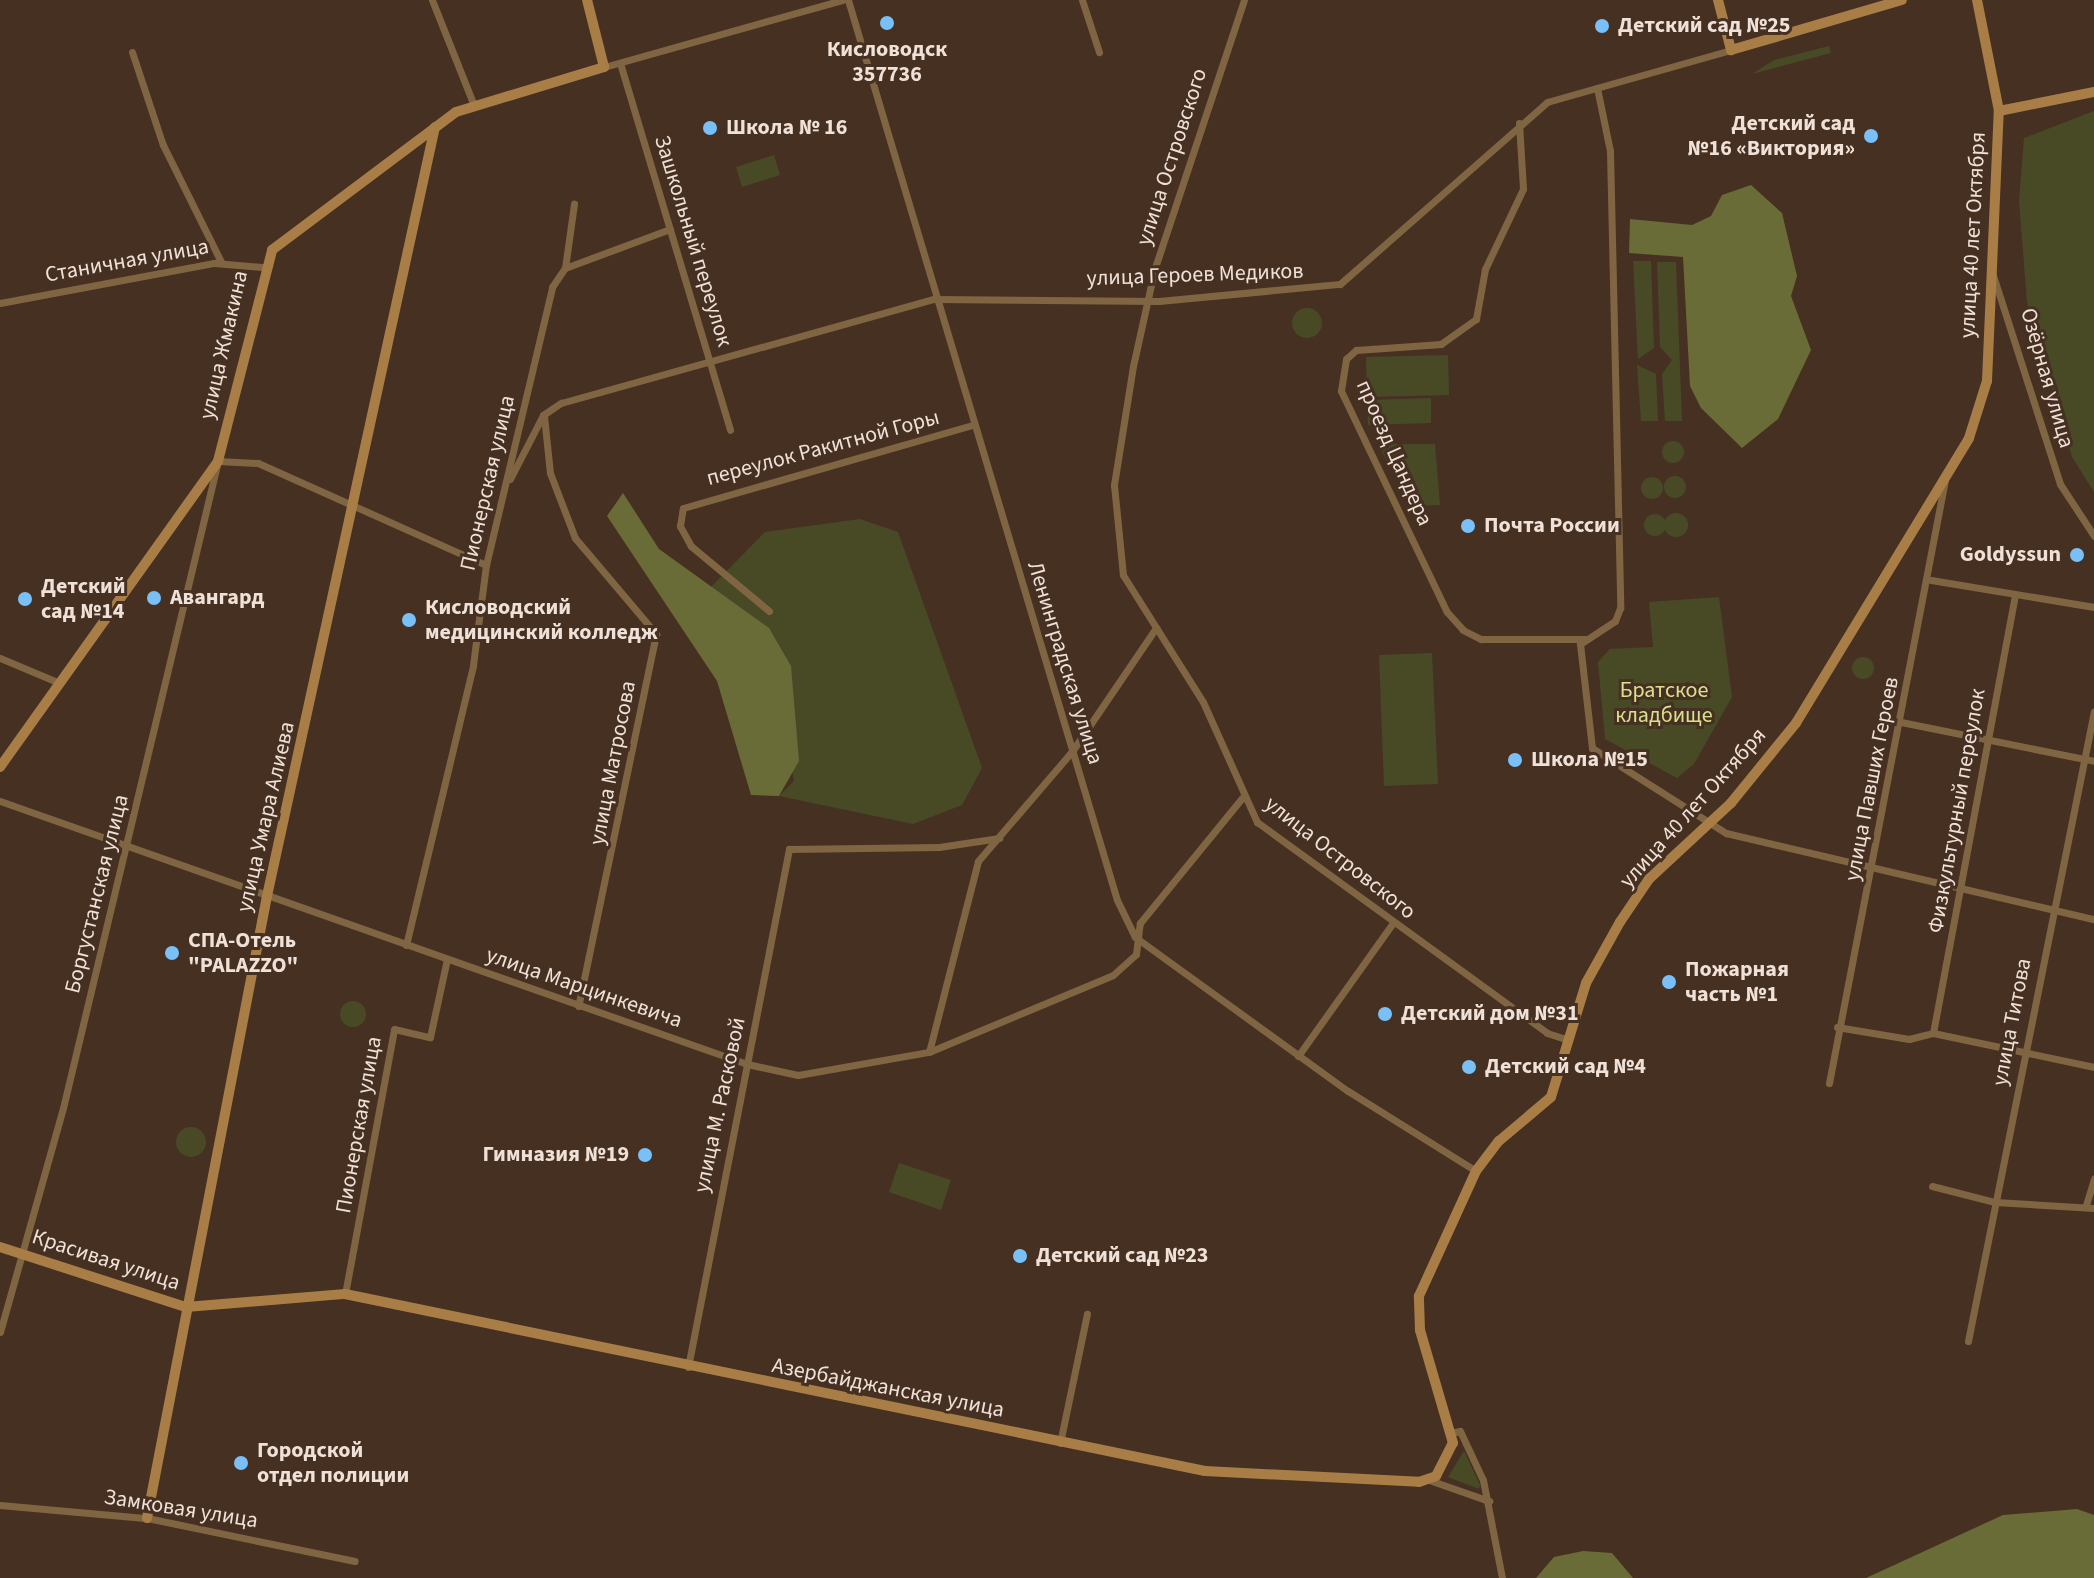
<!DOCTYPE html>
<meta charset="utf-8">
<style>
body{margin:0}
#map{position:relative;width:2094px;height:1578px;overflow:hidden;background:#463022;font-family:"Source Sans 3",sans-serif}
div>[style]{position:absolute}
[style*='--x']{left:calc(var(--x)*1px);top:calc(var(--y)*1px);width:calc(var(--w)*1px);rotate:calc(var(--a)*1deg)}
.green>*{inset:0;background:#484a26}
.round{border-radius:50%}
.forest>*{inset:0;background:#696c37}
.street>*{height:7px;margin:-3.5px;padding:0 3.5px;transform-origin:3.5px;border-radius:3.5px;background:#806543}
.secondary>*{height:10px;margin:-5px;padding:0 5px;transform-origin:5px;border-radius:5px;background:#a97e46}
.dots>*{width:22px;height:22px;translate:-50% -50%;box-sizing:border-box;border:4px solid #463022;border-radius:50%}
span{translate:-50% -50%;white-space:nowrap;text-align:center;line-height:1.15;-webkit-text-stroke:6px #463022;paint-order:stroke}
.poi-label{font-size:22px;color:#efe1d8;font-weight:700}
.left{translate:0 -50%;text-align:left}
.right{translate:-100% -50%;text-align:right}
.street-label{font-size:22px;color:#efe1d8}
.park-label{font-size:22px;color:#dae08e}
</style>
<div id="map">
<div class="green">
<i style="clip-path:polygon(1829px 46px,1831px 53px,1752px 74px,1774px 60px)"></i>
<i style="clip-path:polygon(2094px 111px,2094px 492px,2072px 457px,2027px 302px,2019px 201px,2024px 138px)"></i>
<i style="clip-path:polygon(774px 155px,780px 175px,742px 187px,736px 167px)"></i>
<i style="clip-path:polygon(1633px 261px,1651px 261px,1654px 348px,1638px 359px)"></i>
<i style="clip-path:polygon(1657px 262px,1676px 262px,1682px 421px,1665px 421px,1662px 374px,1672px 360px,1660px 347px)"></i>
<i class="round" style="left:1292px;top:308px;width:30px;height:30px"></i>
<i style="clip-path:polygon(1448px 355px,1449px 395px,1367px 397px,1366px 357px)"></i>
<i style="clip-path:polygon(1637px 365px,1656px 374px,1658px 421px,1641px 421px)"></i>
<i style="clip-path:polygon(1431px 398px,1431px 423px,1368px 425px,1367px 400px)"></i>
<i class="round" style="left:1662px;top:441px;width:22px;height:22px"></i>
<i style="clip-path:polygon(1378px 444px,1435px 444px,1440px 505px,1411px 506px)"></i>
<i class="round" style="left:1664px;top:476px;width:22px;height:22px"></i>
<i class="round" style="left:1641px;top:477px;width:22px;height:22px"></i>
<i class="round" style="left:1664px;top:513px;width:24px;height:24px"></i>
<i class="round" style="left:1644px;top:514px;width:22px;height:22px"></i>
<i style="clip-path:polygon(860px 519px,898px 532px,982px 768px,962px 805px,913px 824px,779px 796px,794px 781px,768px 628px,710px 588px,765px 532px)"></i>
<i style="clip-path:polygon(1719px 597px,1732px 697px,1694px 764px,1677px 778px,1605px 739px,1598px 662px,1610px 649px,1653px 647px,1649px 602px)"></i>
<i style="clip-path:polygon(1432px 653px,1438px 784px,1384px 786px,1379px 655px)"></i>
<i class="round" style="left:1852px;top:657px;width:22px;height:22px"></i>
<i class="round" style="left:340px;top:1001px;width:26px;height:26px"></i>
<i class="round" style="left:176px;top:1127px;width:30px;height:30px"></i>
<i style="clip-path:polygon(899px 1163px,951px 1180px,941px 1210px,889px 1192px)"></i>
<i style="clip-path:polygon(1464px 1451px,1480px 1485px,1479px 1489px,1448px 1477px)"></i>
</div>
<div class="forest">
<i style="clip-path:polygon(1751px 185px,1782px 213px,1797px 276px,1791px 296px,1811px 350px,1778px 419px,1742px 448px,1701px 408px,1690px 386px,1683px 257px,1629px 253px,1630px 219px,1692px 225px,1711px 216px,1722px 195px)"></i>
<i style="clip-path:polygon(623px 493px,659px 549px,769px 628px,791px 666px,799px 761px,779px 796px,751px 795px,717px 681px,607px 516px)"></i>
<i style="clip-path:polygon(2077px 1509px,2094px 1515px,2094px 1578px,1866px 1578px,2003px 1515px)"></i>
<i style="clip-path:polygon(1583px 1551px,1612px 1553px,1633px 1578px,1536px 1578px,1554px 1557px)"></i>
</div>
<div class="street">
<i style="--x:432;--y:0;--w:111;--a:68.3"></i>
<i style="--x:848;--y:0;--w:939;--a:73.36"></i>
<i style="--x:1117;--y:900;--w:41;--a:64.1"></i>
<i style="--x:1135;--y:937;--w:263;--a:35.9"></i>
<i style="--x:1348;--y:1091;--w:151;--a:32"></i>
<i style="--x:1082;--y:0;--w:55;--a:71.9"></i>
<i style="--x:1244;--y:0;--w:281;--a:108.4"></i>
<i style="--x:1155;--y:267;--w:101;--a:102.5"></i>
<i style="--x:1133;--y:366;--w:121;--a:99.1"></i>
<i style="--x:1114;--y:485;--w:90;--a:84.3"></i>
<i style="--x:1123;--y:575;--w:150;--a:57.8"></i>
<i style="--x:1203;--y:702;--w:132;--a:65.8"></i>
<i style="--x:1257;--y:822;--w:359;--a:36"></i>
<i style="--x:1547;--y:1033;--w:20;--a:18"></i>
<i style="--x:132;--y:52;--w:98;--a:71.6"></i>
<i style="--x:163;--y:145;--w:131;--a:63.6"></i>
<i style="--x:620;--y:63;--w:383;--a:73.3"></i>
<i style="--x:604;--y:67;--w:248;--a:-15.7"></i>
<i style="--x:1597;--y:88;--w:64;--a:78.3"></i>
<i style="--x:1610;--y:151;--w:457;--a:88.7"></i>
<i style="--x:1620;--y:608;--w:14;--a:111"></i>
<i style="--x:1615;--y:621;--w:42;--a:146.7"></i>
<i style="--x:1580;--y:644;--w:105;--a:83.4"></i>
<i style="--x:1592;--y:748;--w:159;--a:32.4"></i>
<i style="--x:1726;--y:833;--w:378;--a:13.2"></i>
<i style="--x:1519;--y:123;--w:66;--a:86.5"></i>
<i style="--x:1523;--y:189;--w:89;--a:115.4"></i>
<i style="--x:1485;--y:269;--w:51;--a:100.2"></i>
<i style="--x:1476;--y:319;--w:43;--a:144.5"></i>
<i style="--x:1441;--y:344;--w:85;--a:176"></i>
<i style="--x:1356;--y:350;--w:13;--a:138"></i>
<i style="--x:1346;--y:359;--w:32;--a:99"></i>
<i style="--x:1341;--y:391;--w:245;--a:64.4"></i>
<i style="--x:1447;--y:612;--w:24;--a:48"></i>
<i style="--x:1463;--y:630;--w:20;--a:27"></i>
<i style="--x:1481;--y:639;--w:104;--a:0"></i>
<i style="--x:565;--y:268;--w:112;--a:-20.4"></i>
<i style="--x:1992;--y:272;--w:223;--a:72.2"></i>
<i style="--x:2060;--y:484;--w:62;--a:56.8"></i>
<i style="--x:0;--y:303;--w:218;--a:-10.6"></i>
<i style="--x:214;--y:263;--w:48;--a:4.8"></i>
<i style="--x:544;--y:416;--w:57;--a:84"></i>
<i style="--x:550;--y:473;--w:70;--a:69"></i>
<i style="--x:575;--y:538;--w:126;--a:49.8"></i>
<i style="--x:656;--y:634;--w:380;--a:101.8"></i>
<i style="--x:510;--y:479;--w:72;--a:-62.7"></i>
<i style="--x:543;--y:415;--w:22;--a:-34"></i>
<i style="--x:561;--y:403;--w:387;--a:-15.6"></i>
<i style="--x:934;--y:299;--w:225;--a:0.5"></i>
<i style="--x:1159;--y:301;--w:182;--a:-5.4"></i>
<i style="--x:1340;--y:284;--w:276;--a:-41.3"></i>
<i style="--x:1547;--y:102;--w:191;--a:-15.8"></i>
<i style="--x:1931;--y:580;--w:165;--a:9.4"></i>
<i style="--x:769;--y:611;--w:102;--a:-140.2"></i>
<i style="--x:691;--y:546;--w:23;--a:-119"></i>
<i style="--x:680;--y:526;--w:18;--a:-81"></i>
<i style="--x:683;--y:508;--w:302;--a:-16"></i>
<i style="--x:0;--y:658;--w:62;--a:22.8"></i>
<i style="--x:1901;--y:722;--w:197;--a:11.4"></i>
<i style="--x:0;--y:801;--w:792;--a:19.4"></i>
<i style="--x:747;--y:1064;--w:52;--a:12.2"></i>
<i style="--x:798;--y:1075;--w:133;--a:-10"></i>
<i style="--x:929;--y:1052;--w:199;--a:-22.7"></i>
<i style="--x:1113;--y:975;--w:31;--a:-42"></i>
<i style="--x:1136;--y:954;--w:31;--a:-83"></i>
<i style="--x:1140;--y:923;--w:161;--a:-50.8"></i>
<i style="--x:406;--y:945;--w:288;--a:-76.5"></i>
<i style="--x:473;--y:665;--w:101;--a:-82.6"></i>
<i style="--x:486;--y:565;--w:286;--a:-76.6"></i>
<i style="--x:552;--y:287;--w:23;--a:-56"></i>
<i style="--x:565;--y:268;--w:65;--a:-82"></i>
<i style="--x:1837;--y:1027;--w:73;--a:9.5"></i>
<i style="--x:1909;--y:1039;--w:25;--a:-14"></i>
<i style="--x:1933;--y:1033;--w:165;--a:11.9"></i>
<i style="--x:1933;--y:1033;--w:446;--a:-79.4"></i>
<i style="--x:929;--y:1052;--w:197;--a:-75.6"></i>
<i style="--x:978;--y:861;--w:146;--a:-49.4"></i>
<i style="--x:1073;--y:750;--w:148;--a:-55.8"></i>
<i style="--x:1298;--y:1056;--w:163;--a:-54.5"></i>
<i style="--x:1829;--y:1083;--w:614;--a:-79.11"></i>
<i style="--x:1932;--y:1186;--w:65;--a:14.3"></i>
<i style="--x:1995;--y:1202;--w:99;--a:3.5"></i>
<i style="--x:2086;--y:1205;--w:28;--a:-73"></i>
<i style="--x:345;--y:1294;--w:269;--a:-79.5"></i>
<i style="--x:394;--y:1029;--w:37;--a:13"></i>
<i style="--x:430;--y:1037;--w:80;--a:-77.7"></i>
<i style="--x:0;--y:1332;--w:233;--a:-74.3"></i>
<i style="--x:63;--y:1108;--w:665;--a:-76.53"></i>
<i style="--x:218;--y:461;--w:40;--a:2.9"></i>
<i style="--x:258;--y:463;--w:250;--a:24.1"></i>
<i style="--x:1968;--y:1341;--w:642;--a:-78.69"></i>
<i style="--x:688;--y:1367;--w:528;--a:-78.97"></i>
<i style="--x:789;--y:849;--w:150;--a:-0.8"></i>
<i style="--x:939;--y:847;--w:61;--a:-8.5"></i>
<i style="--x:1451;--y:1433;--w:9;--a:-13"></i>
<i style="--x:1460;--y:1431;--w:54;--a:64.9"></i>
<i style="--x:1483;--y:1480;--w:100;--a:79"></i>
<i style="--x:1060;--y:1443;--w:132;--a:-78.2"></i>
<i style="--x:1429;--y:1480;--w:64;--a:19.3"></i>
<i style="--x:0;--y:1505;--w:148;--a:5.1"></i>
<i style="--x:147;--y:1518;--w:212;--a:11.7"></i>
</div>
<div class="secondary">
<i style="--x:1718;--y:0;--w:52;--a:75.4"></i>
<i style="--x:1731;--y:50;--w:178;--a:-16.3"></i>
<i style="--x:1999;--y:111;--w:97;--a:-11.3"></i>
<i style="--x:0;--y:767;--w:376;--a:-54.5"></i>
<i style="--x:218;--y:461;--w:218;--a:-75.6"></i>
<i style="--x:272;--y:250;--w:230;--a:-36.9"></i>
<i style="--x:456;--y:112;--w:155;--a:-16.9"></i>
<i style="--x:604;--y:67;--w:69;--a:-104.2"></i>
<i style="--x:0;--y:1247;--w:195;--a:17.9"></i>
<i style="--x:186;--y:1307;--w:160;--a:-4.7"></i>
<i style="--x:345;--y:1294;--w:878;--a:11.63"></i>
<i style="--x:1205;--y:1471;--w:214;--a:2.9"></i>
<i style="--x:1419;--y:1482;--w:18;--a:-19"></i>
<i style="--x:1436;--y:1476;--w:37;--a:-63"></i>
<i style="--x:1453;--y:1443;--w:118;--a:-106.3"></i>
<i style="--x:1420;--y:1330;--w:34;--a:-92"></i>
<i style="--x:1419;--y:1296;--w:137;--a:-65.5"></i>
<i style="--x:1476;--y:1171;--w:38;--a:-53"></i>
<i style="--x:1499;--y:1141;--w:68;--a:-40.2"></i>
<i style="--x:1551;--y:1097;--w:119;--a:-72.9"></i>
<i style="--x:1586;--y:983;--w:70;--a:-60.9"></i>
<i style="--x:1620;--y:922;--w:52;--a:-56"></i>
<i style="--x:1649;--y:879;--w:112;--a:-42.8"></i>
<i style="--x:1731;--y:803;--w:103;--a:-50.9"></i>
<i style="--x:1796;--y:723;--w:333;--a:-58.7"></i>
<i style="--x:1969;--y:438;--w:60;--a:-72.5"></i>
<i style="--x:1987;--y:381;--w:270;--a:-87.5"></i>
<i style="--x:1999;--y:111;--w:113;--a:-101.2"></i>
<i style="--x:147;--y:1518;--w:633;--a:-79.08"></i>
<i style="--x:267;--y:896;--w:787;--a:-77.68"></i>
</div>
<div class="dots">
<i style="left:887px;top:23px;background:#79bff8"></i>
<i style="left:1602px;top:26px;background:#79bff8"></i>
<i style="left:710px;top:128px;background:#79bff8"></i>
<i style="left:1871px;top:136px;background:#79bff8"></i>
<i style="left:1468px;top:526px;background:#79bff8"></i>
<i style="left:2077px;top:555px;background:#79bff8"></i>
<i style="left:154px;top:598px;background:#79bff8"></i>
<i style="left:25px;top:599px;background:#79bff8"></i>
<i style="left:409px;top:620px;background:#79bff8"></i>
<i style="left:1515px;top:760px;background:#79bff8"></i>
<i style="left:172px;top:953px;background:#79bff8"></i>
<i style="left:1669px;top:982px;background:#79bff8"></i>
<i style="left:1385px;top:1014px;background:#79bff8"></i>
<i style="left:1469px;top:1067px;background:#79bff8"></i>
<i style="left:645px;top:1155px;background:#79bff8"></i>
<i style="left:1020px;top:1256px;background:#79bff8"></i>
<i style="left:241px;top:1463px;background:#79bff8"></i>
</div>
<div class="poi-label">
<span class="left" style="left:1618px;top:26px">Детский сад №25</span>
<span style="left:887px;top:62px">Кисловодск<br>357736</span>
<span class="right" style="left:1855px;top:136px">Детский сад<br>№16 «Виктория»</span>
<span class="left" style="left:726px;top:128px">Школа № 16</span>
<span class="left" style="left:1484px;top:526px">Почта России</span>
<span class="right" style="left:2061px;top:555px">Goldyssun</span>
<span class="left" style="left:41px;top:599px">Детский<br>сад №14</span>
<span class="left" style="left:170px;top:598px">Авангард</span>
<span class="left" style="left:425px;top:620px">Кисловодский<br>медицинский колледж</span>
<span class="left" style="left:1531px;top:760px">Школа №15</span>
<span class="left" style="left:188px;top:953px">СПА-Отель<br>"PALAZZO"</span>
<span class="left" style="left:1685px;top:982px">Пожарная<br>часть №1</span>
<span class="left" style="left:1401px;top:1014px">Детский дом №31</span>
<span class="left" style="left:1485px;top:1067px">Детский сад №4</span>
<span class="right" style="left:629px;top:1155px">Гимназия №19</span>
<span class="left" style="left:1036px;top:1256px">Детский сад №23</span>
<span class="left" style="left:257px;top:1463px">Городской<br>отдел полиции</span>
</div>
<div class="street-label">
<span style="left:1172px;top:157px;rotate:-72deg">улица Островского</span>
<span style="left:1973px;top:235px;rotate:-87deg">улица 40 лет Октября</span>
<span style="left:693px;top:241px;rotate:73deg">Зашкольный переулок</span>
<span style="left:127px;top:261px;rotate:-10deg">Станичная улица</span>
<span style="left:1195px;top:275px;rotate:-2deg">улица Героев Медиков</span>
<span style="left:224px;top:345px;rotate:-77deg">улица Жмакина</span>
<span style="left:2047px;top:378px;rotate:74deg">Озёрная улица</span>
<span style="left:823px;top:448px;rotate:-15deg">переулок Ракитной Горы</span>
<span style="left:1394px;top:453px;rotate:66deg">проезд Цандера</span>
<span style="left:488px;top:483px;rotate:-77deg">Пионерская улица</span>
<span style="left:1065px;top:663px;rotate:73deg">Ленинградская улица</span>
<span style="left:613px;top:763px;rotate:-79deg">улица Матросова</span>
<span style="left:1872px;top:779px;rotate:-79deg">улица Павших Героев</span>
<span style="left:1693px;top:808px;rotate:-48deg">улица 40 лет Октября</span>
<span style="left:1957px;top:811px;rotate:-80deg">Физкультурный переулок</span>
<span style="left:266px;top:817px;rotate:-77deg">улица Умара Алиева</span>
<span style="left:1340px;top:858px;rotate:38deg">улица Островского</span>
<span style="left:97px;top:894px;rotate:-76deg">Боргустанская улица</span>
<span style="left:584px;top:988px;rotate:19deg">улица Марцинкевича</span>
<span style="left:2012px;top:1022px;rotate:-79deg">улица Титова</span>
<span style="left:720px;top:1105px;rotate:-78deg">улица М. Расковой</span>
<span style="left:359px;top:1125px;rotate:-80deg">Пионерская улица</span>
<span style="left:106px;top:1260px;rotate:18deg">Красивая улица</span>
<span style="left:888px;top:1388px;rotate:11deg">Азербайджанская улица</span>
<span style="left:181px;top:1509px;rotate:9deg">Замковая улица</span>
</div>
<div class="park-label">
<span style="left:1664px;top:703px">Братское<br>кладбище</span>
</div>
</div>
